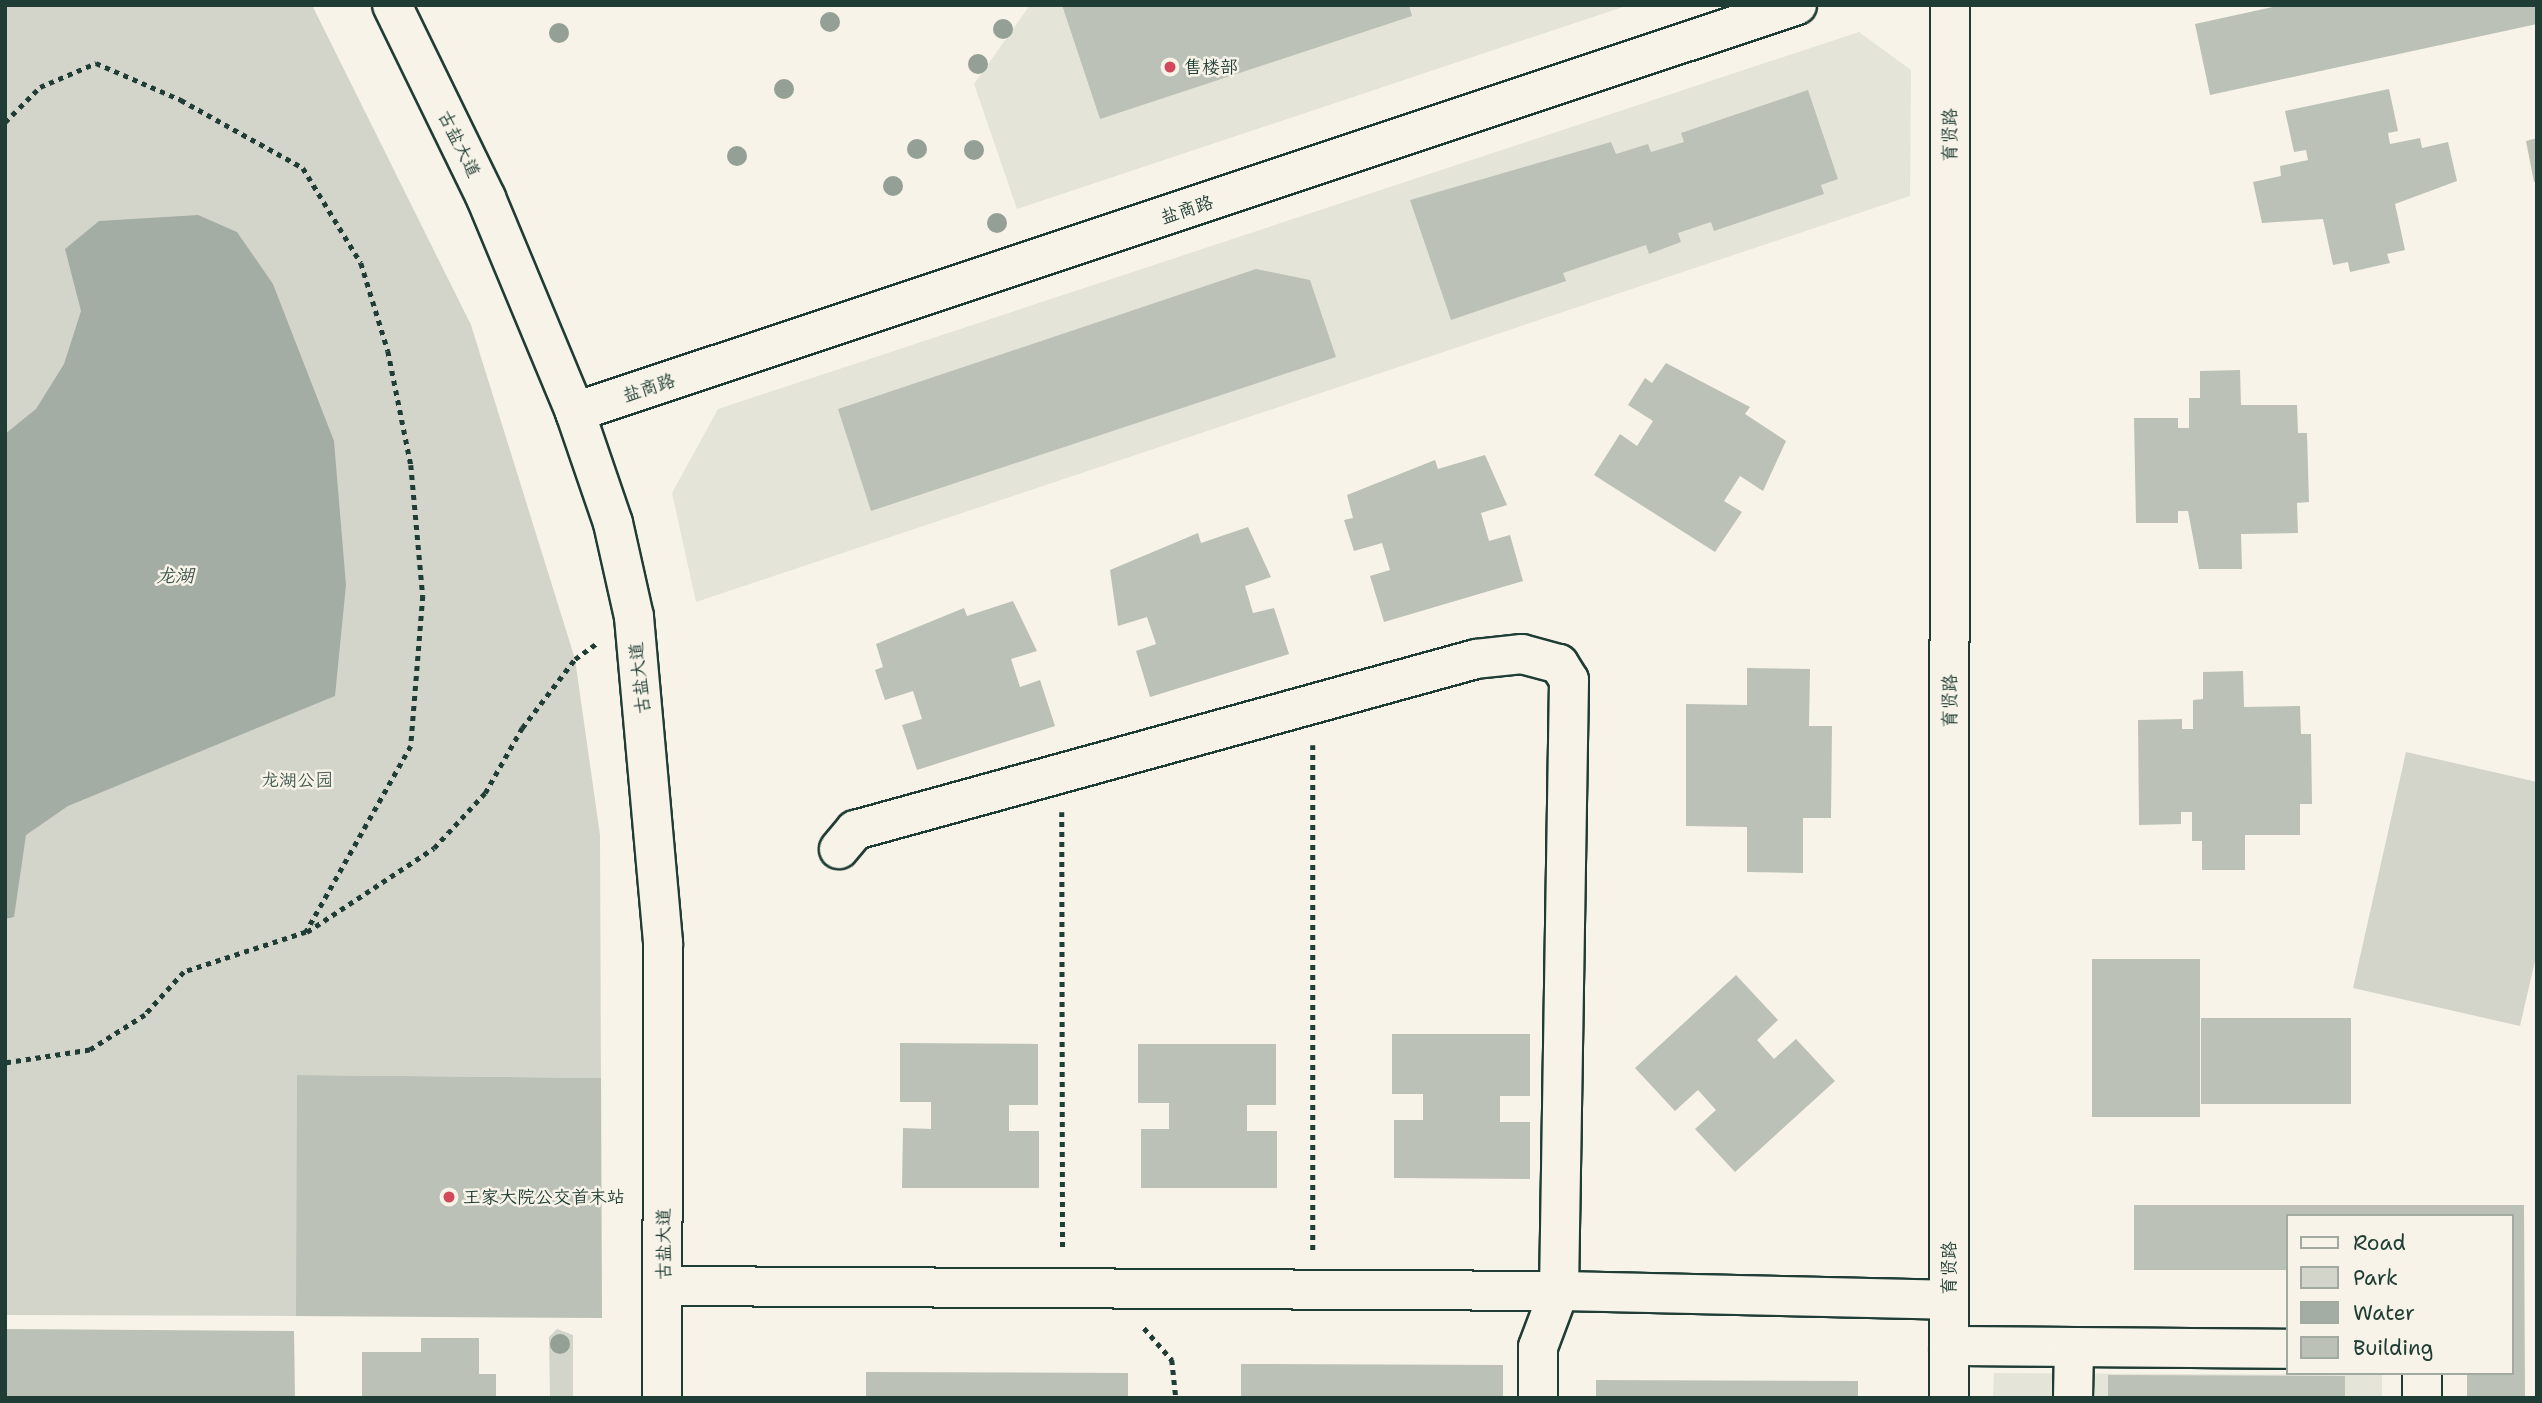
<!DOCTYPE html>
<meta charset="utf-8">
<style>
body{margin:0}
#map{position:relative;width:2542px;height:1403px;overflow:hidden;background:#f7f3e8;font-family:"Shantell Sans","LXGW WenKai TC",sans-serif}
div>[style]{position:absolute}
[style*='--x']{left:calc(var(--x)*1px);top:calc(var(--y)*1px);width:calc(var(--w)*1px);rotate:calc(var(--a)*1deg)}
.built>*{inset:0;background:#e5e4d9}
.green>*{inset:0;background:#d3d5ca}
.water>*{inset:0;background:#a4ada3}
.building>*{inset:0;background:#bbc1b6}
.path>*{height:4.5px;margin-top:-2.25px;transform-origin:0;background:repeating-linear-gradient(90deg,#1f3d34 0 5px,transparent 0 10px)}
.roads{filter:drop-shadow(2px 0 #1f3d34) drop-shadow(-2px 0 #1f3d34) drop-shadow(0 2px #1f3d34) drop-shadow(0 -2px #1f3d34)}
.minor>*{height:38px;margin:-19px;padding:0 19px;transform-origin:19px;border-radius:19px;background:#f7f3e8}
.trees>*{width:20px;height:20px;margin:-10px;border-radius:50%;background:#949f96}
.dots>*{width:19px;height:19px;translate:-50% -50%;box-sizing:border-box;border:4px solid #f7f3e8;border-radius:50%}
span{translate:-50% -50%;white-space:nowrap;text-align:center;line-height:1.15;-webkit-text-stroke:5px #f7f3e8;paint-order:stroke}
.poi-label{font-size:18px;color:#1f3d34}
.left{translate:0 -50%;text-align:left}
.street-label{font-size:18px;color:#1f3d34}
.park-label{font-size:18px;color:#435b52}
.water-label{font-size:19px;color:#405950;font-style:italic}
.frame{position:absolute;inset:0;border:7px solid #1f3d34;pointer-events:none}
.legend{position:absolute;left:2286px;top:1214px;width:228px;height:161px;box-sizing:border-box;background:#f7f3e8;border:2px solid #a1aaa0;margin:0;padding:9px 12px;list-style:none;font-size:21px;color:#1f3d34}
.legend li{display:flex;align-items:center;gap:14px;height:35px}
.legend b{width:35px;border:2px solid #a1aaa0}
</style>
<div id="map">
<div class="built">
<i style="clip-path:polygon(1030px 5px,1629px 5px,1017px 209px,974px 84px)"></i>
<i style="clip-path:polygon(1859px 32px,1911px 70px,1910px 196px,696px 602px,672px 493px,718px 409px)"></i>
<i style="clip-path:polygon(1994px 1373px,2382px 1375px,2382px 1398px,1993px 1398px)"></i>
</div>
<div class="green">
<i style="clip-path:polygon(5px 5px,312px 5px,471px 325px,575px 659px,600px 835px,601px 1078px,297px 1075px,299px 1316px,5px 1315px)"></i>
<i style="clip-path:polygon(2406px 752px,2537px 782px,2537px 952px,2520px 1026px,2353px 988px)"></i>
<i style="clip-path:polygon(557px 1329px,573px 1335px,573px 1398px,550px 1398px,549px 1337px)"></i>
</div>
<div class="water">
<i style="clip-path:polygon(198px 215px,237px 232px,273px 284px,334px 441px,346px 585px,335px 696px,68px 806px,26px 835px,14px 917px,5px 919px,5px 434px,36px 409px,64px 364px,81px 311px,65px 249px,99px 221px)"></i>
</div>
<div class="building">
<i style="clip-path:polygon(1062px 5px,1409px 5px,1412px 16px,1100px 119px)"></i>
<i style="clip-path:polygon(2282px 5px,2537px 5px,2537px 24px,2210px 95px,2195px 24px)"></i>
<i style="clip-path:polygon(2389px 89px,2398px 131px,2388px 133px,2390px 144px,2420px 138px,2422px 148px,2448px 142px,2457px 181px,2395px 204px,2405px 250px,2387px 254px,2390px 263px,2350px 272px,2348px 262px,2333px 265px,2323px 219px,2262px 223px,2253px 182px,2281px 176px,2280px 166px,2308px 160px,2306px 150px,2294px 152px,2285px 111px)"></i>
<i style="clip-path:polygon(1808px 90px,1838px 179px,1821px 185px,1824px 194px,1714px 231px,1711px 222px,1678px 233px,1681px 242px,1649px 254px,1646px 245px,1563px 273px,1566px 281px,1451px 320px,1410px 200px,1611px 142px,1616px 154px,1648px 144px,1651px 152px,1684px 142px,1681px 133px)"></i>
<i style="clip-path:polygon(2537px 138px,2537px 181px,2534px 182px,2526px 141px)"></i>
<i style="clip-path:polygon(1256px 269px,1310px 280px,1336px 357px,871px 511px,838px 409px)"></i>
<i style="clip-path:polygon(1666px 363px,1750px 407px,1745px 414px,1786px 441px,1763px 491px,1740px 476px,1724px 501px,1742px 512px,1715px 552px,1594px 475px,1620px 434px,1637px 446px,1653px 421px,1628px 405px,1645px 378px,1652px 383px)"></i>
<i style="clip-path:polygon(2240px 370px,2241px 405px,2297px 405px,2298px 433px,2307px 433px,2309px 502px,2297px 503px,2298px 533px,2241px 534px,2242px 569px,2199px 569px,2188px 511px,2178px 511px,2178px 523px,2136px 523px,2134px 418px,2178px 418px,2178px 428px,2189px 428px,2189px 398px,2200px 398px,2200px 371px)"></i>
<i style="clip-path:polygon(1485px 455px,1507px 505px,1481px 513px,1489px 541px,1510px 535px,1523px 581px,1384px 622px,1370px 576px,1390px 570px,1382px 543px,1354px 551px,1344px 520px,1353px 518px,1347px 495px,1435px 460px,1438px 469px)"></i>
<i style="clip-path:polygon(1248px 527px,1271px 577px,1245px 586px,1253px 613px,1274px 608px,1289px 654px,1150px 697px,1136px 651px,1156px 644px,1147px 617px,1118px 626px,1110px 570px,1198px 533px,1201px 543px)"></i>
<i style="clip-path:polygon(1013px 601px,1037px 651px,1011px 659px,1020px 687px,1040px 680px,1055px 726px,917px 770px,902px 725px,922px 719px,913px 691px,885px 700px,875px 670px,883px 667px,876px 644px,964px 608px,967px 616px)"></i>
<i style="clip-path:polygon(1747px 668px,1810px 669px,1809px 726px,1832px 726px,1831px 818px,1803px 818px,1803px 873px,1747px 872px,1747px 827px,1686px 826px,1686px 704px,1747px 705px)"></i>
<i style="clip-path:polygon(2243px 671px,2244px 707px,2300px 706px,2301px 734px,2311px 734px,2312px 804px,2300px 804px,2300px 835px,2245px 835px,2245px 870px,2202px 870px,2202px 841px,2192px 841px,2192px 812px,2181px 812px,2181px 824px,2139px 825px,2138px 720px,2182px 719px,2182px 729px,2193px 729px,2193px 700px,2203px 699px,2203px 672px)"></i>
<i style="clip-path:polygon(2092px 959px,2200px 959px,2200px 1117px,2092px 1117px)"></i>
<i style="clip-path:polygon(1736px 975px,1778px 1020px,1757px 1040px,1774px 1059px,1796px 1039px,1835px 1081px,1735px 1172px,1695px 1129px,1716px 1110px,1698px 1090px,1675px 1111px,1635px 1068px)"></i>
<i style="clip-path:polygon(2201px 1018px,2351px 1018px,2351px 1104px,2201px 1104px)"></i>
<i style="clip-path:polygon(1392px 1034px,1530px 1034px,1530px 1096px,1500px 1096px,1500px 1122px,1530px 1122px,1530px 1179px,1394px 1178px,1394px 1120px,1423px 1120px,1423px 1094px,1392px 1094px)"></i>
<i style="clip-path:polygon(900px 1043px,1038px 1044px,1038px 1105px,1009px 1105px,1009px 1131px,1039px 1131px,1039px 1188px,902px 1188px,903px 1128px,931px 1129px,931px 1102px,900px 1102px)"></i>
<i style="clip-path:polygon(1138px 1044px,1276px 1044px,1276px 1105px,1247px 1105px,1247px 1131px,1277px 1131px,1277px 1188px,1141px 1188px,1141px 1129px,1169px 1129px,1169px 1103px,1138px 1103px)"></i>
<i style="clip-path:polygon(297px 1075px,601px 1078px,602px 1318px,296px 1316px)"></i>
<i style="clip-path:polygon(2134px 1205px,2524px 1205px,2525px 1398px,2467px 1398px,2467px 1373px,2512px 1373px,2512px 1216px,2288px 1216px,2288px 1270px,2134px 1270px)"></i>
<i style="clip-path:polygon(5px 1329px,294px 1331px,295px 1398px,5px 1398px)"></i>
<i style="clip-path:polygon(421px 1338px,479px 1338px,479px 1374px,496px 1374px,496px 1398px,362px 1398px,362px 1352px,421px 1352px)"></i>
<i style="clip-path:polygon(1241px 1364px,1503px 1365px,1503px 1398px,1241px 1398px)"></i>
<i style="clip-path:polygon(866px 1372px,1128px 1373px,1128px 1398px,866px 1398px)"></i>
<i style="clip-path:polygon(2108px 1375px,2345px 1376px,2345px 1398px,2108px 1398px)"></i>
<i style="clip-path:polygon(1596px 1380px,1858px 1381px,1858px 1398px,1596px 1398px)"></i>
</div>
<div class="path">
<i style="--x:5;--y:122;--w:49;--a:-45"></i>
<i style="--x:40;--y:87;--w:61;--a:-23.2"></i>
<i style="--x:96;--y:63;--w:93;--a:23.5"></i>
<i style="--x:181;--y:100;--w:140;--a:29.1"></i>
<i style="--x:303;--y:168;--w:111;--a:58.6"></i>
<i style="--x:361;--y:263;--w:92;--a:72.9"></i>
<i style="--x:388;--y:351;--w:116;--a:78.6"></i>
<i style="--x:411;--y:465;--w:132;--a:84.8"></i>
<i style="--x:423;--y:596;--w:150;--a:94.6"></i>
<i style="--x:411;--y:746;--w:214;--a:119.4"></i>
<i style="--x:306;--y:932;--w:128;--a:161.8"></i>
<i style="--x:184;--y:972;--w:58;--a:132.2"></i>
<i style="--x:145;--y:1015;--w:65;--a:147.5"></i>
<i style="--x:90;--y:1050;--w:86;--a:171.3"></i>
<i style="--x:1313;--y:745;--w:506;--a:90"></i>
<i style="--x:1062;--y:812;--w:436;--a:89.9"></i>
<i style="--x:307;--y:932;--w:152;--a:-33.5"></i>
<i style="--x:434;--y:848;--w:75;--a:-47.2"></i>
<i style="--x:485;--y:793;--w:75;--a:-60.4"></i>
<i style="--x:522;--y:728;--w:87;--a:-52.5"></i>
<i style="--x:575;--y:659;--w:26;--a:-36"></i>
<i style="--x:1144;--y:1328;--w:43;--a:48.8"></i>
<i style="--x:1172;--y:1360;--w:38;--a:84"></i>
</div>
<div class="roads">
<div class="minor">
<i style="--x:392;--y:5;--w:215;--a:64"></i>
<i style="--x:486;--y:198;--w:232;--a:67.4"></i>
<i style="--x:575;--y:412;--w:117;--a:71.1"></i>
<i style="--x:613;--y:523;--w:96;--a:77.4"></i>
<i style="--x:634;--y:617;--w:327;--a:84.9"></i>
<i style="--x:663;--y:943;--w:455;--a:90.1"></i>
<i style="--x:575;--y:412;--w:1288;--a:-18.42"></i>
<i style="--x:664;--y:1286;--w:895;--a:0.32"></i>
<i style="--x:1559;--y:1291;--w:611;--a:-89.06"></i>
<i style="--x:1569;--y:680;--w:19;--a:-122"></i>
<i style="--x:1559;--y:664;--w:38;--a:-165"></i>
<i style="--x:1522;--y:654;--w:46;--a:173.8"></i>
<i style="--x:1476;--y:659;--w:644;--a:164.6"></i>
<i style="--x:855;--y:830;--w:25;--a:130"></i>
<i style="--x:1949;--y:1346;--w:339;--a:0.5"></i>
<i style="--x:1538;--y:1398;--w:51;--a:-90"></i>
<i style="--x:1538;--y:1347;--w:60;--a:-69.4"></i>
<i style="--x:1559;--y:1291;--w:390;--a:1.3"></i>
<i style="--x:1949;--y:1398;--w:1393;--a:-89.96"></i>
<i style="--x:2073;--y:1398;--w:51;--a:-88.9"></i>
<i style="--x:2422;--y:1398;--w:25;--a:-90"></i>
</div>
</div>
<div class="trees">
<i style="left:830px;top:22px"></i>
<i style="left:1003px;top:29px"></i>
<i style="left:559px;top:33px"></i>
<i style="left:978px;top:64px"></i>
<i style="left:784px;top:89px"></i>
<i style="left:917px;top:149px"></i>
<i style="left:974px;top:150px"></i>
<i style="left:737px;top:156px"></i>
<i style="left:893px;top:186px"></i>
<i style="left:997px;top:223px"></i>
<i style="left:560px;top:1344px"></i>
</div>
<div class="dots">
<i style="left:1170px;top:67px;background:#d1495b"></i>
<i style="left:449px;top:1197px;background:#d1495b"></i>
</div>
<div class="poi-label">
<span class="left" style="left:1184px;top:67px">售楼部</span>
<span class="left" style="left:463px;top:1197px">王家大院公交首末站</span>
</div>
<div class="street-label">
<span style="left:1950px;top:135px;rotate:-90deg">育贤路</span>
<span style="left:459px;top:144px;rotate:64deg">古盐大道</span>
<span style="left:1187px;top:210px;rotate:-18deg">盐商路</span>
<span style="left:649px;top:388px;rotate:-18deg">盐商路</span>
<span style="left:640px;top:678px;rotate:-96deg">古盐大道</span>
<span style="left:1950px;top:701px;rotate:-90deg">育贤路</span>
<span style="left:664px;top:1244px;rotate:-90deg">古盐大道</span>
<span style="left:1949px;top:1268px;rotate:-90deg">育贤路</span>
</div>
<div class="park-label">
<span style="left:297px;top:780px">龙湖公园</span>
</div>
<div class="water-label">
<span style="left:175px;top:576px">龙湖</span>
</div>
<div class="frame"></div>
<ul class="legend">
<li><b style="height:9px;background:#f7f3e8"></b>Road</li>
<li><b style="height:19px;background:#d3d5ca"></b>Park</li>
<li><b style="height:19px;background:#a4ada3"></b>Water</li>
<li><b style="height:19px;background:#bbc1b6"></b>Building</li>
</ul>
</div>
